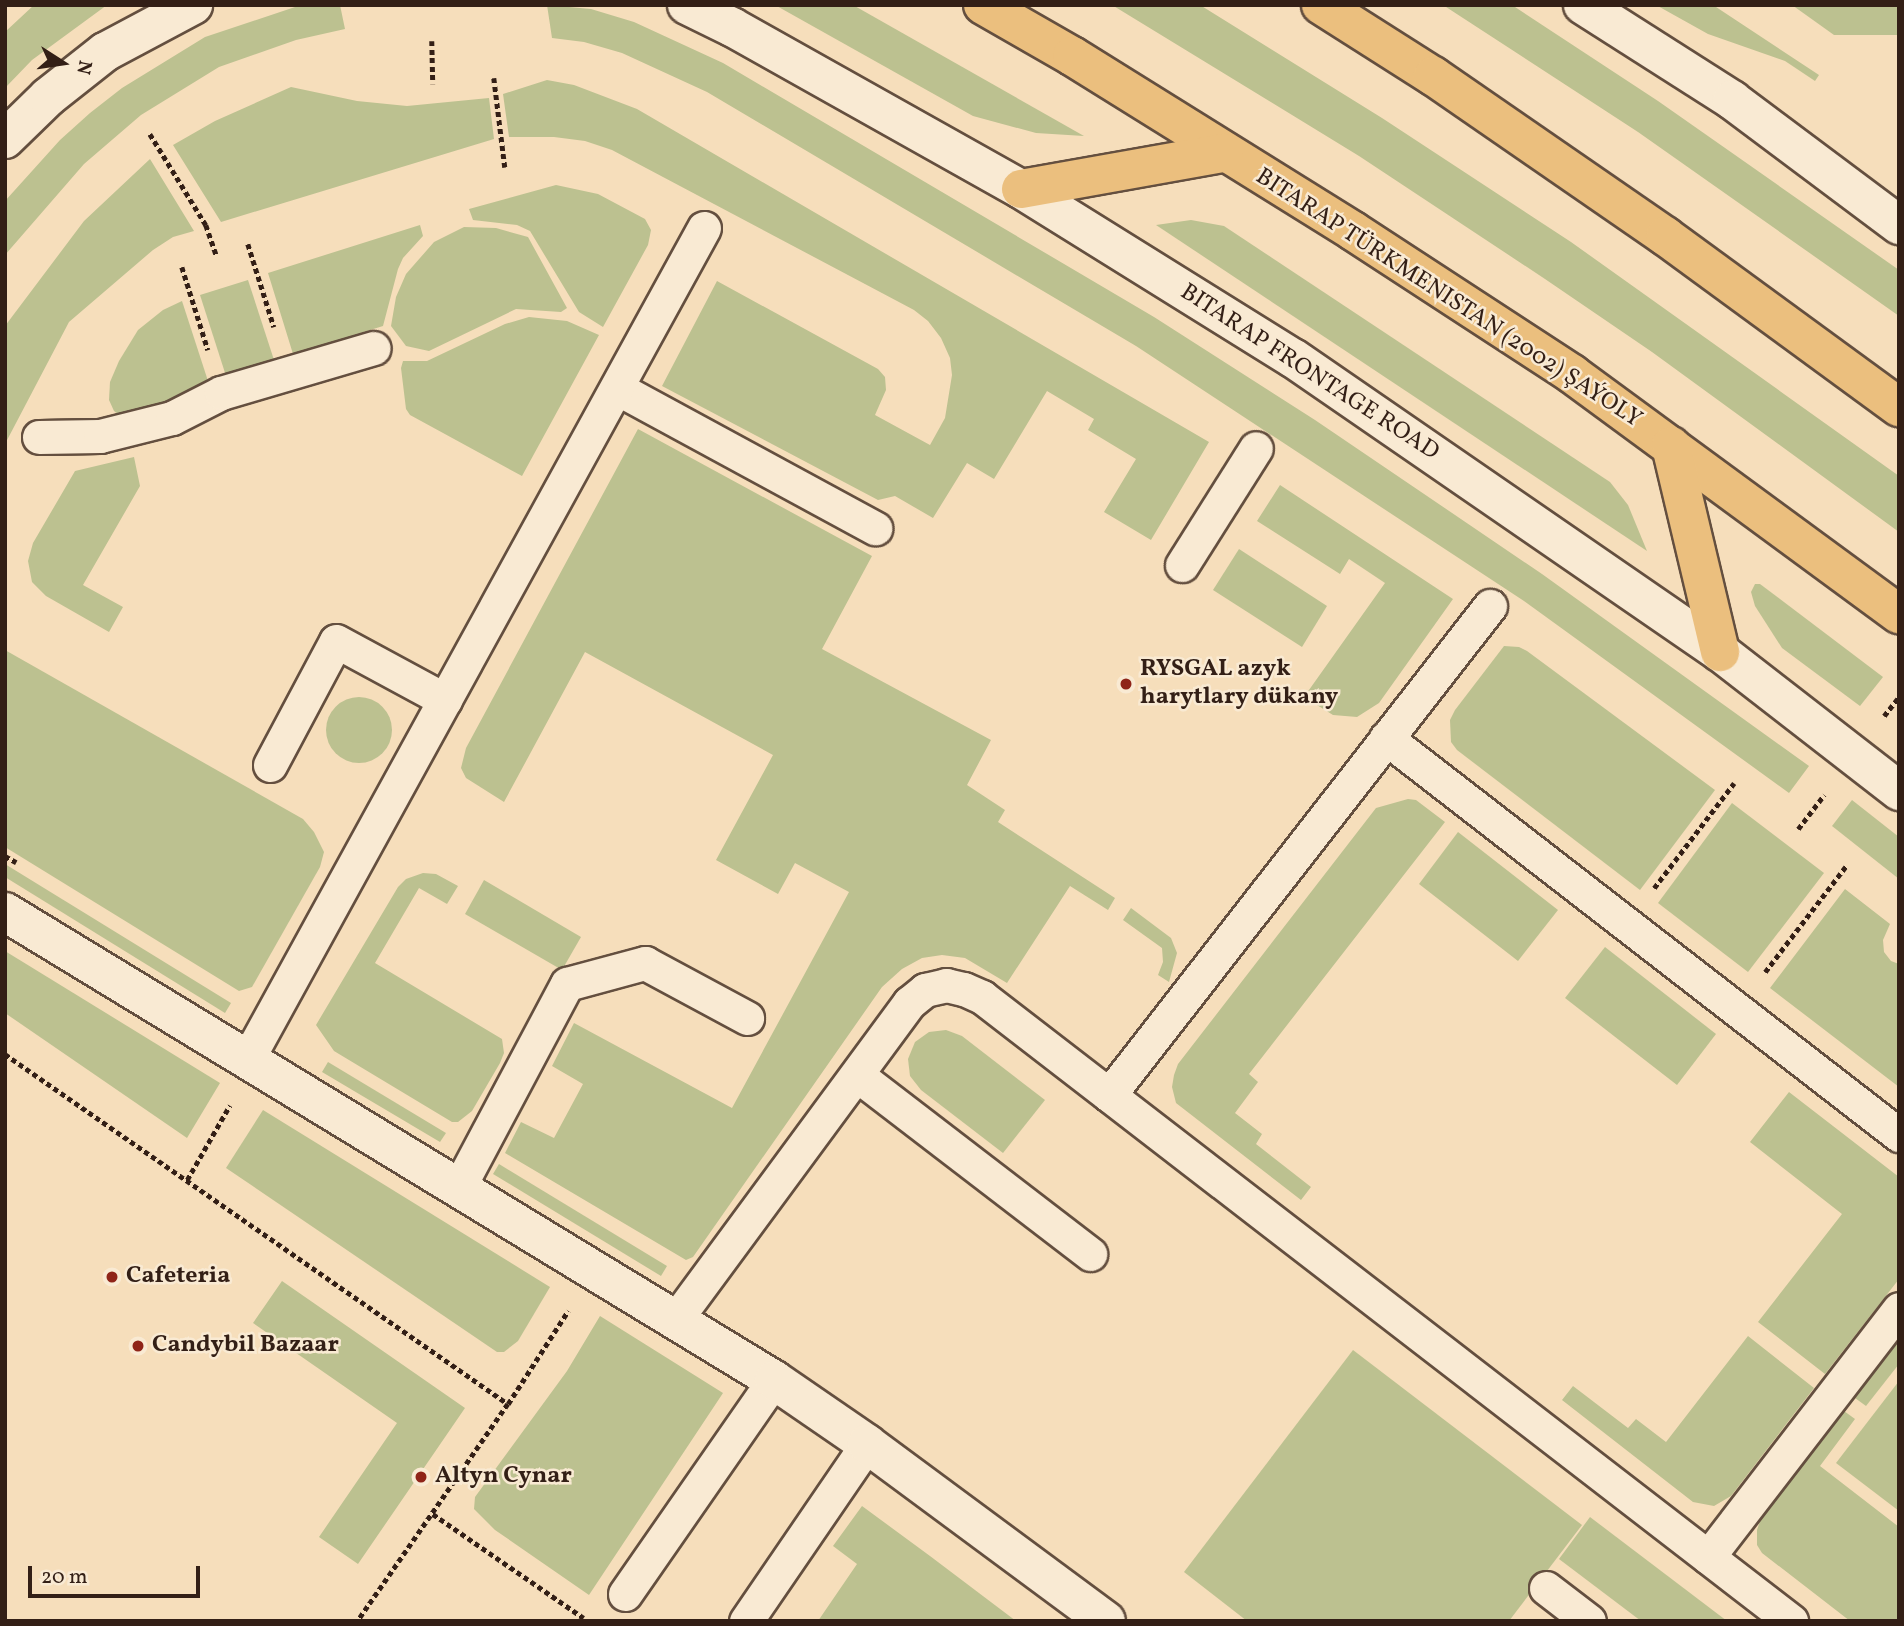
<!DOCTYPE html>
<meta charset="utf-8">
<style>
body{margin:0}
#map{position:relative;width:1904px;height:1626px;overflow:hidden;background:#f6debb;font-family:Vollkorn,serif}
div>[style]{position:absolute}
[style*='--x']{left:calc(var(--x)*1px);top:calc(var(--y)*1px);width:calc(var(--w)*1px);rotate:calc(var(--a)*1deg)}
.green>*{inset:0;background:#bcc190}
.round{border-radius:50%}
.path>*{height:4.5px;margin-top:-2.25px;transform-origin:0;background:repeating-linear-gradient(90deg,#331f16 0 5px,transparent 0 8.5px)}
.roads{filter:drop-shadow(2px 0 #644f3f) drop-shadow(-2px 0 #644f3f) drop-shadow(0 2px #644f3f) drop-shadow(0 -2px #644f3f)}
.service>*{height:33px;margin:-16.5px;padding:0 16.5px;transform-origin:16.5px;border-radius:16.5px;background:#f9ead3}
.minor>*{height:38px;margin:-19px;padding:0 19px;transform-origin:19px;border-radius:19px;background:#f9ead3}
.primary>*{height:38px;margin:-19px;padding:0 19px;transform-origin:19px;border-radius:19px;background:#ebbf7e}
.dots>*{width:19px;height:19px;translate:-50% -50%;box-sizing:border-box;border:4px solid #f9ead3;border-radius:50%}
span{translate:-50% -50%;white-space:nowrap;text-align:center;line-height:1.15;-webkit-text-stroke:5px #f9ead3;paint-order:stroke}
.street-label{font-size:24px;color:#331f16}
.poi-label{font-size:24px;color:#331f16;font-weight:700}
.left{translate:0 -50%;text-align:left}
.frame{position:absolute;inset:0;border:7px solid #331f16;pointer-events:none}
.north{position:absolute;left:28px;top:28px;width:70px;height:70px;-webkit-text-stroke:5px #f9ead3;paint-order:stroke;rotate:102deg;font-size:19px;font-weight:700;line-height:28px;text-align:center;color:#331f16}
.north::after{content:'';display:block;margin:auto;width:24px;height:32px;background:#331f16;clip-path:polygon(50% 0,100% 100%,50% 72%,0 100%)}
.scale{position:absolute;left:28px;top:1566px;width:172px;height:32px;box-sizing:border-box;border:4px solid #331f16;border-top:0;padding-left:9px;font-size:21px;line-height:24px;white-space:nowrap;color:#331f16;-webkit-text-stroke:5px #f9ead3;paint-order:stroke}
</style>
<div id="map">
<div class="green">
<i style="clip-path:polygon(34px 5px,107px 5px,32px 60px,5px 88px,5px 32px)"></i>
<i style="clip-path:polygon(301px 5px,340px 5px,345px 29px,296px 40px,219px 67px,141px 115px,84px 164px,5px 255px,5px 201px,60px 140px,90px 113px,122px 88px,205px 37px)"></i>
<i style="clip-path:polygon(547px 5px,591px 9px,634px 22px,723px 63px,1154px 317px,1315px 420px,1542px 574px,1809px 766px,1789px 793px,1524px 601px,1136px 346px,707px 92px,622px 53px,584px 42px,552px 38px)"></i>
<i style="clip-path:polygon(775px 5px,853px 5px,1084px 136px,1036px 133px,973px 116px)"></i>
<i style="clip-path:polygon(1112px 5px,1200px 5px,1382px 118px,1571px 242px,1899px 476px,1899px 532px,1652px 352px,1545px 279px,1359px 156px)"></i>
<i style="clip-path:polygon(1443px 5px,1512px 5px,1658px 101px,1899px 270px,1899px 316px,1638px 132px)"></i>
<i style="clip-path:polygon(1656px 5px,1713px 5px,1819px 75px,1815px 81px,1785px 61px,1708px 34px)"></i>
<i style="clip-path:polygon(1792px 5px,1899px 5px,1899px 35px,1834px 35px)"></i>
<i style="clip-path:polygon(547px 80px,574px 85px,637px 109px,1209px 442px,1151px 540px,1104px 512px,1136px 459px,1088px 430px,1094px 419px,1047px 391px,994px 479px,967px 463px,933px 518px,895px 496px,878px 500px,662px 386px,717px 281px,878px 369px,885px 377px,886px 390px,875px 415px,930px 445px,945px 418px,952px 375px,950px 358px,941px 338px,928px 321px,914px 310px,612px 150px,585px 141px,554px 137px,509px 137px,503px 94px)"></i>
<i style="clip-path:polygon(291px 87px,357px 101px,407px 106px,489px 98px,494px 139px,221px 222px,173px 145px,215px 121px)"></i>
<i style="clip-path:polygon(150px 159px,194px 231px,173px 237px,153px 250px,69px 322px,5px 444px,5px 326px,84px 221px)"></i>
<i style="clip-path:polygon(556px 185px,598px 194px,645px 219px,651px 230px,648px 245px,603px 327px,579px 312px,530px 231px,517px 225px,473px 220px,469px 209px)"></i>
<i style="clip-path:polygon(1191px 220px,1224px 226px,1610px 482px,1628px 505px,1647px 551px,1156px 225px)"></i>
<i style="clip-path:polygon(420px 225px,423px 236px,403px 258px,398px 269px,383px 326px,293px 354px,268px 273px)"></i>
<i style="clip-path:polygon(464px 227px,496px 228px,528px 237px,567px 308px,561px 312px,516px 309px,429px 351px,406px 346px,391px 326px,396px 297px,406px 274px,434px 242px)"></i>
<i style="clip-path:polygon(248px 280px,274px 360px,226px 376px,200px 295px)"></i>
<i style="clip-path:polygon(182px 301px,208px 381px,175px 405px,122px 417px,114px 411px,109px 400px,110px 382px,119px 361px,138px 330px,163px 310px)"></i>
<i style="clip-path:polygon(529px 317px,567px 321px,599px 335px,522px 476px,410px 415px,406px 409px,401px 368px,403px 361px,427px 361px,505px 324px)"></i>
<i style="clip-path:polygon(638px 429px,872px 556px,822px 649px,991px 740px,967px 785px,1005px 810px,998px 822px,1115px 898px,1108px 910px,1070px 886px,1007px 983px,965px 958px,942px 955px,922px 958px,902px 969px,882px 987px,693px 1257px,686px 1260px,505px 1153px,521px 1122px,554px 1138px,583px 1084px,552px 1066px,574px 1023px,732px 1108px,849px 892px,795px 863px,778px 894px,716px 860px,773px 755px,585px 652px,504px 802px,466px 778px,461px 768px,466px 748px)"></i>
<i style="clip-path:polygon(134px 457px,140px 486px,83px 585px,123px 607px,109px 632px,46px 596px,32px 582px,28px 561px,33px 543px,75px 471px)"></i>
<i style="clip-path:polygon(1280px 485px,1453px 599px,1379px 703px,1357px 717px,1333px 715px,1304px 697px,1385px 583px,1349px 559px,1340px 574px,1257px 521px)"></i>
<i style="clip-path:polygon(1239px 549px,1327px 606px,1302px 647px,1213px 590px)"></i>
<i style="clip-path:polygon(1755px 584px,1760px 584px,1883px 677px,1860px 706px,1782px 648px,1755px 606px,1751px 592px)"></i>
<i style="clip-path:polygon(1504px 646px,1519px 647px,1527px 651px,1715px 790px,1640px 890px,1457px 750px,1451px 742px,1450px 720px,1455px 710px)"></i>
<i style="clip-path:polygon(5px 650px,303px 819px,314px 832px,324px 852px,320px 867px,252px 987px,239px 991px,5px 847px)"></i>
<i class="round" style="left:326px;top:697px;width:66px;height:66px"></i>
<i style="clip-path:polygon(1408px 799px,1416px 800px,1445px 822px,1249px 1074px,1258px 1082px,1235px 1113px,1262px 1134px,1256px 1144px,1311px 1187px,1301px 1200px,1176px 1103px,1172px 1087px,1174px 1075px,1178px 1064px,1376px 808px)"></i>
<i style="clip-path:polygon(1852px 800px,1899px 837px,1899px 879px,1832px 826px)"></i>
<i style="clip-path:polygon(1732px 803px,1824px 873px,1748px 972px,1658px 903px)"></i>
<i style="clip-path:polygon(1458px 832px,1558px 910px,1518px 961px,1419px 884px)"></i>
<i style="clip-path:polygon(5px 864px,231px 1003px,225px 1013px,5px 877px)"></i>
<i style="clip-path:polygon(423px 873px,436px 874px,458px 886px,447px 904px,419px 888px,375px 963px,502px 1039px,504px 1053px,500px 1063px,472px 1111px,458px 1122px,452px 1122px,334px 1051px,316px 1025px,398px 887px,406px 879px)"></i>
<i style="clip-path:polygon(484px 880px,581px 937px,562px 970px,465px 914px)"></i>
<i style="clip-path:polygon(1845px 889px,1890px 924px,1883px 940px,1884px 952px,1891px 961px,1899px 964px,1899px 1087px,1770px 988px)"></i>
<i style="clip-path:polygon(1131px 908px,1171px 938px,1177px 953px,1169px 982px,1158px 975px,1163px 962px,1162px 948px,1123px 920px)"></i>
<i style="clip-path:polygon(1605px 947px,1716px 1034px,1677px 1085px,1565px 998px)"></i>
<i style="clip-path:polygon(5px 951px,220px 1083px,187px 1138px,5px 1013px)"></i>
<i style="clip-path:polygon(946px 1030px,962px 1036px,1045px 1100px,1003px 1153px,921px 1090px,910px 1076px,908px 1059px,915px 1042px,929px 1032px)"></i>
<i style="clip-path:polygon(328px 1062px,446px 1133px,440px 1142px,322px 1072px)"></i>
<i style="clip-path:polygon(1789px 1092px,1899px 1177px,1899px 1279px,1825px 1374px,1758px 1322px,1842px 1214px,1750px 1142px)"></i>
<i style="clip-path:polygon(263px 1110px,550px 1287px,518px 1341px,504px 1352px,497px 1352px,226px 1168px)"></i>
<i style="clip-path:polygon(499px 1164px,667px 1266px,661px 1276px,493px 1174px)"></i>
<i style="clip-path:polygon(282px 1281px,465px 1408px,358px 1564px,319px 1537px,397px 1423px,253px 1323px)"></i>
<i style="clip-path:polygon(600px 1316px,723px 1393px,589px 1595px,495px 1530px,474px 1509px,475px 1497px,567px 1371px)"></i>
<i style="clip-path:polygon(1748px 1336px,1814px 1388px,1731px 1496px,1714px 1506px,1693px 1502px,1562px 1400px,1573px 1386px,1628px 1428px,1636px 1419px,1666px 1442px)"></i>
<i style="clip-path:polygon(1899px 1341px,1899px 1364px,1866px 1406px,1855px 1398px)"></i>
<i style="clip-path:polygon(1353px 1350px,1582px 1525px,1509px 1621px,1247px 1621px,1184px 1572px)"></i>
<i style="clip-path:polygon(1899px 1381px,1899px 1511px,1836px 1463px)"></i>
<i style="clip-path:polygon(1844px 1411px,1855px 1419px,1820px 1466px,1899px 1527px,1899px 1621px,1850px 1621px,1762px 1553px,1757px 1545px,1757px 1530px,1760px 1521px)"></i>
<i style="clip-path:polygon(862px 1506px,930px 1556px,1016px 1621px,818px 1621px,857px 1564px,833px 1546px)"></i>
<i style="clip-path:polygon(1590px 1517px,1727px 1621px,1641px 1621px,1559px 1559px)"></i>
</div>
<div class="path">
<i style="--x:432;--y:41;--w:43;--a:88.7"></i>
<i style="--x:494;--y:78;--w:90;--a:83"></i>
<i style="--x:150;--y:134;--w:107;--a:58.4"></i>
<i style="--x:206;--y:225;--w:31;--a:71"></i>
<i style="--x:248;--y:244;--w:87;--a:72.6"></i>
<i style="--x:182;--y:267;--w:87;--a:72.6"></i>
<i style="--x:1884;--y:716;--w:24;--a:-52"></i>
<i style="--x:1798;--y:829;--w:43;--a:-52.6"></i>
<i style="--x:5;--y:856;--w:13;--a:29"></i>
<i style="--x:1654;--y:888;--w:132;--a:-52.7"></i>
<i style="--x:1765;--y:972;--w:133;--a:-52.6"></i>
<i style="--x:5;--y:1054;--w:613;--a:34.83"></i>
<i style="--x:508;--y:1404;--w:264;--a:124.7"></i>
<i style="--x:187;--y:1180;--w:86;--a:-60.2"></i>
<i style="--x:508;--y:1404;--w:111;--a:-57.2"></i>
<i style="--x:433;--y:1514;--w:183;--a:34.6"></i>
</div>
<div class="roads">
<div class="service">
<i style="--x:617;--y:388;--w:294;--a:28.5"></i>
<i style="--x:39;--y:437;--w:61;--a:-0.9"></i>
<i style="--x:100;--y:436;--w:74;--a:-14"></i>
<i style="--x:172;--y:418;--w:55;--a:-27"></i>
<i style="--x:221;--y:393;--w:159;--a:-16.4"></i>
<i style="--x:1182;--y:565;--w:138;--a:-57.7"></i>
<i style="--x:1386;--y:738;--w:649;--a:37.74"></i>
<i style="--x:270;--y:765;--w:140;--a:-62"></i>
<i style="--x:336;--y:641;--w:124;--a:28.4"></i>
<i style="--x:248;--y:1058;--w:947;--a:-61.22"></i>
<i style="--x:857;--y:1075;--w:294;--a:37.5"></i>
<i style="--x:1109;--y:1095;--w:620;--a:-52.08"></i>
<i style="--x:459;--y:1187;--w:230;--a:-62"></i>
<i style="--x:567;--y:984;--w:81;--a:-15.1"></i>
<i style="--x:645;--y:963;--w:116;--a:28.3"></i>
<i style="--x:676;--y:1319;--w:393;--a:-53.6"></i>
<i style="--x:909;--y:1003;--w:21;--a:-39"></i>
<i style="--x:925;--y:990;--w:22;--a:-13"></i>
<i style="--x:946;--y:985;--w:18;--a:13"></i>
<i style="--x:964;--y:989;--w:20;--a:24"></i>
<i style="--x:982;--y:997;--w:1022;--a:37.64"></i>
<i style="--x:1708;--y:1557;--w:313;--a:-52.4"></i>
<i style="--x:1546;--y:1588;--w:54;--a:37.5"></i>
<i style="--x:625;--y:1594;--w:261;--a:-55.2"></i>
<i style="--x:746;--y:1621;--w:214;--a:-55.6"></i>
</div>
<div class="minor">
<i style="--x:687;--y:5;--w:50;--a:26.1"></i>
<i style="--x:732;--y:27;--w:331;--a:29.3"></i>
<i style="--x:1021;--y:189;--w:320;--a:31.9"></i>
<i style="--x:1293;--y:358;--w:518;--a:34.55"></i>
<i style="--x:1720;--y:652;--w:227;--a:37.8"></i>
<i style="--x:1583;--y:5;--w:177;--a:32.5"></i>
<i style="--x:1732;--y:100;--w:209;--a:36.8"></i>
<i style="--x:5;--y:139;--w:60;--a:-44.3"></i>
<i style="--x:48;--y:97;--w:73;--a:-38.3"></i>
<i style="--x:105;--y:52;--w:100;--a:-28.1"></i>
<i style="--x:5;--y:912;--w:900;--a:31.32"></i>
<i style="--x:774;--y:1380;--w:113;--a:34.5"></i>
<i style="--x:867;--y:1444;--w:297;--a:36.5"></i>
</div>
<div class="primary">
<i style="--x:983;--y:5;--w:103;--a:29.8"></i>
<i style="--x:1072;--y:56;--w:331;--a:31.9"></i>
<i style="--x:1353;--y:231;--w:262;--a:33.1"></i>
<i style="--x:1572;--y:374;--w:406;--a:36.3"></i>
<i style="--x:1321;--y:5;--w:133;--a:32.4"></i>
<i style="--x:1433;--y:76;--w:282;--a:34.6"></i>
<i style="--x:1665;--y:236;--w:290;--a:36.2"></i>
<i style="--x:1021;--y:189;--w:206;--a:-10.1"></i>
<i style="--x:1671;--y:446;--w:212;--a:76.6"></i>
</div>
</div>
<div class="dots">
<i style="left:1126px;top:684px;background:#8f2418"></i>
<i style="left:112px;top:1277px;background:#8f2418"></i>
<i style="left:138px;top:1346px;background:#8f2418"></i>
<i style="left:421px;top:1477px;background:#8f2418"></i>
</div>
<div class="street-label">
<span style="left:1448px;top:299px;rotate:33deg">BITARAP TÜRKMENISTAN (2002) ŞAÝOLY</span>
<span style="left:1309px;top:373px;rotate:33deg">BITARAP FRONTAGE ROAD</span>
</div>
<div class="poi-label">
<span class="left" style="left:1140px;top:684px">RYSGAL azyk<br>harytlary dükany</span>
<span class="left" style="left:126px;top:1277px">Cafeteria</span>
<span class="left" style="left:152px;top:1346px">Candybil Bazaar</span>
<span class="left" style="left:435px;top:1477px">Altyn Cynar</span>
</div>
<div class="frame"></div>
<div class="north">N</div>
<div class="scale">20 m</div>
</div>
